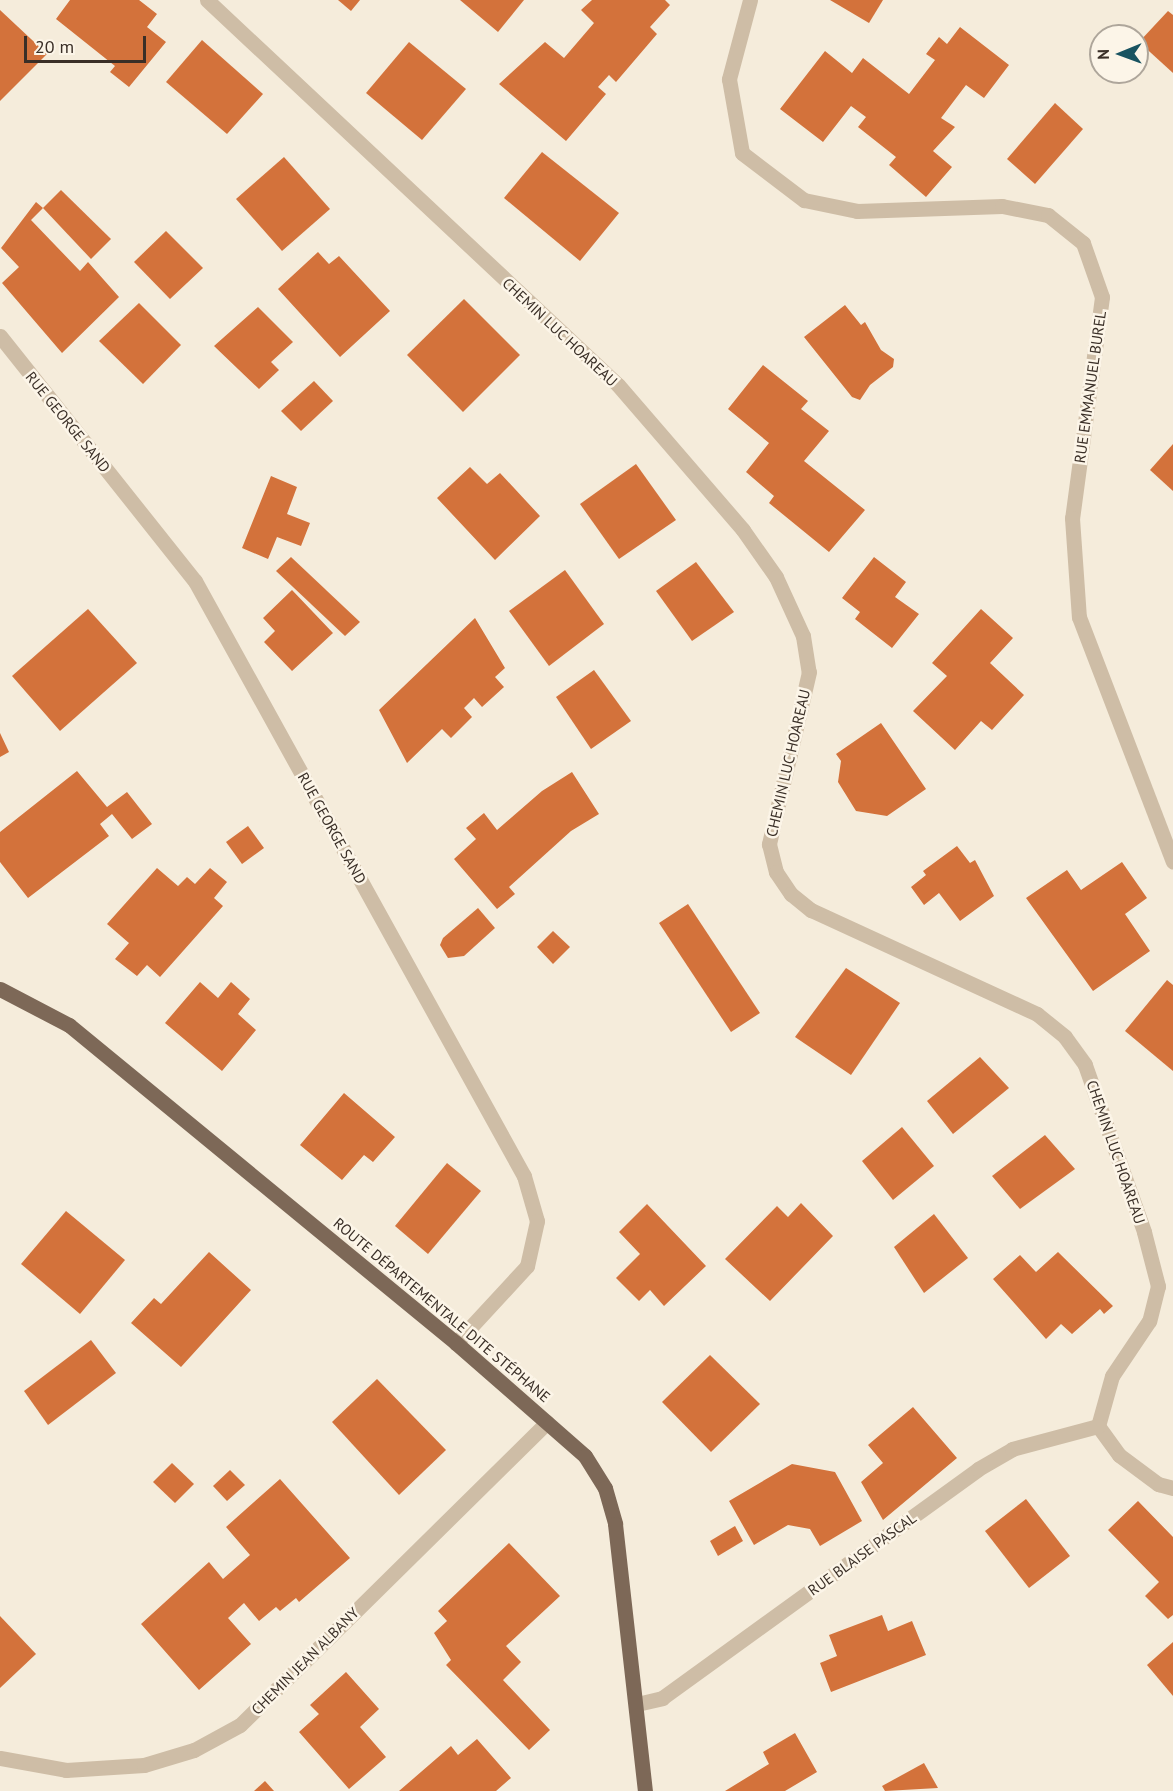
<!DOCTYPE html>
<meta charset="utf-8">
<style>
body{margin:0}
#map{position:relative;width:1173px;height:1791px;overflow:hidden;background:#f5ecdb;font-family:"PT Sans",sans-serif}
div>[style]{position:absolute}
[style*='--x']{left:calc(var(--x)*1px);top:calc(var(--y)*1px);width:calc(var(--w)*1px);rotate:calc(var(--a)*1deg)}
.building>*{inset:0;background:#d3723b}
.minor>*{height:15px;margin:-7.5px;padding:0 7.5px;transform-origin:7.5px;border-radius:7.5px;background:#cebda6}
.major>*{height:15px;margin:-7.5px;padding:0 7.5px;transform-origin:7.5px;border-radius:7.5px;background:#7d6857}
span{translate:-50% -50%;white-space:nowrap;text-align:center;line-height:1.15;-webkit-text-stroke:5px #fcf5e8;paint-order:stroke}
.street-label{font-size:15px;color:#3a2f27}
.north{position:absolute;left:1089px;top:24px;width:60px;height:60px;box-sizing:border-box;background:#fcf5e8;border:2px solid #aea69b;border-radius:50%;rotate:269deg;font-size:16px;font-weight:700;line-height:24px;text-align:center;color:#3a2f27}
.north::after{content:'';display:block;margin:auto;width:21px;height:27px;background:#185360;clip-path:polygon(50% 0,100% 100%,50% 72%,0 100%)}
.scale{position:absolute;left:24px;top:36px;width:122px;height:27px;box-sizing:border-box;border:3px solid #3a2f27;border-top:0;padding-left:8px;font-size:18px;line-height:21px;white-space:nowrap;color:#3a2f27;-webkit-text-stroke:4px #fcf5e8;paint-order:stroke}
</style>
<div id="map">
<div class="building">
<i style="clip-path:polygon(70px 0,139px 0,157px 14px,147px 27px,166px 42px,129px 87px,110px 72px,115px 66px,56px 19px)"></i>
<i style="clip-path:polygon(338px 0,360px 0,351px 11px)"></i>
<i style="clip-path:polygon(460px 0,524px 0,498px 32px)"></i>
<i style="clip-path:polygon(592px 0,665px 0,670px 5px,650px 27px,657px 34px,616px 82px,609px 75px,598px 87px,606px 94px,566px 141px,499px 84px,545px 42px,564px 58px,594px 23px,581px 10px)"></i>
<i style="clip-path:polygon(830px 0,883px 0,869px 23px)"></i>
<i style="clip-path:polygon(0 10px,47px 54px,0 101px)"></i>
<i style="clip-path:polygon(1168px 11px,1173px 15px,1173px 73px,1139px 42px)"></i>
<i style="clip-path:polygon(960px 27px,1009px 65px,984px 98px,966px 85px,941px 118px,955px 127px,933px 151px,952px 167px,926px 197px,889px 165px,896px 157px,858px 127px,866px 117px,851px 106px,823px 142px,780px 109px,825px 51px,852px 73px,863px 58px,909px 94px,935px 60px,926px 54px,939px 37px,947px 44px)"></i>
<i style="clip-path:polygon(202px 40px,263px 94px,227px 134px,166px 82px)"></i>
<i style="clip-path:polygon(409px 42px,466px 89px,422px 140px,366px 93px)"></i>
<i style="clip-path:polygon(1055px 103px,1083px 129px,1035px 184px,1007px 159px)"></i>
<i style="clip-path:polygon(542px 152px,619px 213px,580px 261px,504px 198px)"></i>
<i style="clip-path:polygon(284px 157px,330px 209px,282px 251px,236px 199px)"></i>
<i style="clip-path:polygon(61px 190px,111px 239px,91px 259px,43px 208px)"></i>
<i style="clip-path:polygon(36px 202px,43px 208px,31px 220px,80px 271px,88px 262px,119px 297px,62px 353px,2px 283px,19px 267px,1px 248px)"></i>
<i style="clip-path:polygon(166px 231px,203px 268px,170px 299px,134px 262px)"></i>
<i style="clip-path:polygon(318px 252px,329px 264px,339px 256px,390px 311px,340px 357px,278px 289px)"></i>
<i style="clip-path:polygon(464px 299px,520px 355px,463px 412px,407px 355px)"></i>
<i style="clip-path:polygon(139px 303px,181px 345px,143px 384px,99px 341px)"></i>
<i style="clip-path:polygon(845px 305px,861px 325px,865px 322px,881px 350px,894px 359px,893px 367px,870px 385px,860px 400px,852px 397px,804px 337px)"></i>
<i style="clip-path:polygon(258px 307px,293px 342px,271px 362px,279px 370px,259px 389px,214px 346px)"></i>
<i style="clip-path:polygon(763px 365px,808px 401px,801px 409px,829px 431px,804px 461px,865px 510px,829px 552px,769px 503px,774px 496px,746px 472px,769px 443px,728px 409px)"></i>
<i style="clip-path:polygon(314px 381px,333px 401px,301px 431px,281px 411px)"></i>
<i style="clip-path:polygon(1173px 444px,1173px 491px,1150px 470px)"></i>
<i style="clip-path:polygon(636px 464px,676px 520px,619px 559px,580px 504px)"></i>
<i style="clip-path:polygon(470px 467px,487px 484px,500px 473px,540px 516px,495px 560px,437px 498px)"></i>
<i style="clip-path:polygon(271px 476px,297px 487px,287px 514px,310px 523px,301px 546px,277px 537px,268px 559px,242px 548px)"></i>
<i style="clip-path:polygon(291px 557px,360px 622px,345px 636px,276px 571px)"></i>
<i style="clip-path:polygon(874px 557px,906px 582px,895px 597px,919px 614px,892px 648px,855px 619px,860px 612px,842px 598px)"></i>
<i style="clip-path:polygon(696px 562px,734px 612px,692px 641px,656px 591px)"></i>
<i style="clip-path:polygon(565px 570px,604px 624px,549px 666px,509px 611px)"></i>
<i style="clip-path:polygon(292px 590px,333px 633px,292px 671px,264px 642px,275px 631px,263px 618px)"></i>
<i style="clip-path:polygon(88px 609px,137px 663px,60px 731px,12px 676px)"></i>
<i style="clip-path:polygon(981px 609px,1013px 638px,990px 663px,1024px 695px,992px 730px,981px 721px,955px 750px,913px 711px,947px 676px,932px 663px)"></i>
<i style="clip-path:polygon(475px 618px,505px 668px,495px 677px,504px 687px,482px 707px,474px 698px,464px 708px,472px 717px,451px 738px,442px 729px,407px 763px,379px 710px)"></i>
<i style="clip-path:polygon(594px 670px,631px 721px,591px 749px,556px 697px)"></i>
<i style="clip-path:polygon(881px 723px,926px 789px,887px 816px,856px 811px,838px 782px,841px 761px,836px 754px)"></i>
<i style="clip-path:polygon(0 733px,9px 752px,0 757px)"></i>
<i style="clip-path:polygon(77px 771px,107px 807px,127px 792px,152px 824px,132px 839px,112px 814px,100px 824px,109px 836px,28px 898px,0 862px,0 832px)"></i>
<i style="clip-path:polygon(572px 772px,599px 814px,571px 831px,509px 887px,515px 894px,497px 909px,454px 859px,476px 839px,466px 828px,484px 813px,497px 830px,542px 791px)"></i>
<i style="clip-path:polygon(248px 826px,264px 848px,242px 864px,226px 842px)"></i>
<i style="clip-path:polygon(957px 846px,970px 863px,975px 860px,994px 896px,960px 921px,939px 893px,924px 905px,911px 887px,926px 875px,923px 871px)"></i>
<i style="clip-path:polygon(1122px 862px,1147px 898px,1125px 914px,1150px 951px,1093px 991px,1026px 898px,1067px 870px,1081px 890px)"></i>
<i style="clip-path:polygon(157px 868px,178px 886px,187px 877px,195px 884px,210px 868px,227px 882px,214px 898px,223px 906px,160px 977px,147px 965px,137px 976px,115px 959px,129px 943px,107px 924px)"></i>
<i style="clip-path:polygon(688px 904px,760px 1013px,731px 1032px,659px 923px)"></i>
<i style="clip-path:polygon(478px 908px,495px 928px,464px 956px,448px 958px,440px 945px,443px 938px)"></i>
<i style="clip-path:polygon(553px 931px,570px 947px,553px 964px,537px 947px)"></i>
<i style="clip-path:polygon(846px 968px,900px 1003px,851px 1075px,795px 1037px)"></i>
<i style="clip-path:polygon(1167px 980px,1173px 985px,1173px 1071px,1125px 1031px)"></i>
<i style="clip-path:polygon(200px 982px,218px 998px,231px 982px,250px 999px,238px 1014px,256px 1030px,222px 1071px,165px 1023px)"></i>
<i style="clip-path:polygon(980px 1057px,1009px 1088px,953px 1134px,927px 1101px)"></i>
<i style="clip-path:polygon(344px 1093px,395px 1137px,373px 1162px,364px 1155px,342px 1180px,300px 1145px)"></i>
<i style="clip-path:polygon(902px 1127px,934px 1166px,893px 1200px,862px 1161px)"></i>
<i style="clip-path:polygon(1045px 1135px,1075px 1169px,1020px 1209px,992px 1176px)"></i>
<i style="clip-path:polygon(447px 1163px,481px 1191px,428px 1254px,395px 1226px)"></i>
<i style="clip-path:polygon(801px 1203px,833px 1236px,770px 1301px,725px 1259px,777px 1206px,788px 1217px)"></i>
<i style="clip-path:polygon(647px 1204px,706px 1266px,664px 1306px,650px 1290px,639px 1301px,616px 1278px,640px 1254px,619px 1232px)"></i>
<i style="clip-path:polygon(66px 1211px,125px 1260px,80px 1314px,21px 1264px)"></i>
<i style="clip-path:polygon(934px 1214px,968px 1258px,924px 1293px,894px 1247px)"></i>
<i style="clip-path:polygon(209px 1252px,251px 1290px,181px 1367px,131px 1323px,154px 1298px,161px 1304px)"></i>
<i style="clip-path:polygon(1058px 1252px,1113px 1306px,1104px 1314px,1100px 1309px,1072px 1334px,1061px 1324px,1046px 1339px,993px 1279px,1020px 1255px,1036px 1272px)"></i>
<i style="clip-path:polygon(91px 1340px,116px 1373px,48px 1425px,24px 1391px)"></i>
<i style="clip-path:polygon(710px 1355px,760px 1404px,711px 1452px,662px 1402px)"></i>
<i style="clip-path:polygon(377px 1379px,446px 1450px,399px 1495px,332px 1422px)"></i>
<i style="clip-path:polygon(913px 1407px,957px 1458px,883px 1520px,861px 1482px,883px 1463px,868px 1445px)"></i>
<i style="clip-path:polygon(172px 1463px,194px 1484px,175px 1503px,153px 1482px)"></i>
<i style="clip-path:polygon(792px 1464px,835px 1472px,862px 1521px,820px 1546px,810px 1529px,788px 1525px,754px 1545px,729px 1501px)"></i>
<i style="clip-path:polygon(230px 1470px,245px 1485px,227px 1501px,213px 1486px)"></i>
<i style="clip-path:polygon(280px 1479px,350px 1558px,299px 1602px,296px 1598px,280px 1611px,276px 1607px,259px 1621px,244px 1603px,228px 1618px,251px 1644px,199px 1690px,141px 1624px,209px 1562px,223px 1579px,250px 1555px,226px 1527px)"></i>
<i style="clip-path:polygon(1026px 1499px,1070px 1556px,1029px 1588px,985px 1531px)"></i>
<i style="clip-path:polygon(1138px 1501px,1173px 1537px,1173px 1615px,1168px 1619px,1145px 1596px,1159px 1582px,1108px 1530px)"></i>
<i style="clip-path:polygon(735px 1526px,743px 1541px,718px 1556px,710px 1541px)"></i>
<i style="clip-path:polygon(509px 1543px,560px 1596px,506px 1646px,521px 1662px,503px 1680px,550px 1730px,529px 1750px,446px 1665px,451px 1660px,434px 1633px,447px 1621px,438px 1611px)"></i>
<i style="clip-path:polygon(882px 1615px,888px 1631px,912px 1621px,926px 1655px,831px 1692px,820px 1663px,837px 1656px,829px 1635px)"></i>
<i style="clip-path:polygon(0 1616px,36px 1654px,0 1688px)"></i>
<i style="clip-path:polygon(1173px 1642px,1173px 1696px,1147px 1665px)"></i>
<i style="clip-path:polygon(346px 1672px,379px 1709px,360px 1727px,386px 1757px,349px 1789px,299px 1732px,319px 1714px,310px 1705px)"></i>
<i style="clip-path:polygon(795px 1733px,817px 1772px,785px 1791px,725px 1791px,769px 1764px,763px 1752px)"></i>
<i style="clip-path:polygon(477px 1739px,511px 1778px,496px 1791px,399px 1791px,451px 1746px,458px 1755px)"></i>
<i style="clip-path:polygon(924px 1763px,938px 1788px,885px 1791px,882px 1786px)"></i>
<i style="clip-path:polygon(265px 1781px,274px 1791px,254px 1791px)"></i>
</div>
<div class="minor">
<i style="--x:207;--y:0;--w:563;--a:43.13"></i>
<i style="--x:618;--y:385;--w:191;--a:49.2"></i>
<i style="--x:743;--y:530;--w:57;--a:54.9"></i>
<i style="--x:776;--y:577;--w:65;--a:65.4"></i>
<i style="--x:803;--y:636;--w:36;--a:81"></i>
<i style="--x:809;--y:672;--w:177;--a:103.1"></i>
<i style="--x:769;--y:844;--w:29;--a:76"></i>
<i style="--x:776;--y:872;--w:27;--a:56"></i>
<i style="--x:791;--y:894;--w:26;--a:39"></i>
<i style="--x:811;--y:910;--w:249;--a:24.7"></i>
<i style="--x:1037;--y:1014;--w:36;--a:39"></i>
<i style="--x:1065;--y:1037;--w:34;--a:54"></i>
<i style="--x:1085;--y:1065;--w:177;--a:70.5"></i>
<i style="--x:1144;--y:1232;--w:56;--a:75.5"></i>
<i style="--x:1158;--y:1286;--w:36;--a:104"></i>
<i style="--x:1149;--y:1321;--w:66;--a:123.9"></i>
<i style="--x:1112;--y:1376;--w:52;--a:105.6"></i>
<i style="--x:750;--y:0;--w:82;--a:104.9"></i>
<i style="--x:729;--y:79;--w:75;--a:80"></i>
<i style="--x:742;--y:153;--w:78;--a:37.2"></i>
<i style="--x:804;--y:200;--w:54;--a:11.7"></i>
<i style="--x:857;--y:211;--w:145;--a:-2"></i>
<i style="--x:1002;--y:206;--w:47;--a:11.1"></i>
<i style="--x:1048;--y:215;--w:45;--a:38.7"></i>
<i style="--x:1083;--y:243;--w:57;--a:70.6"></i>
<i style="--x:1102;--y:297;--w:223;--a:97.7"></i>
<i style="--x:1072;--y:518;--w:99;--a:86"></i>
<i style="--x:1079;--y:617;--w:262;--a:69"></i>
<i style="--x:0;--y:336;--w:313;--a:51.5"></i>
<i style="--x:195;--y:581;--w:680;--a:61.06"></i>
<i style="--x:524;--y:1176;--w:47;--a:73.9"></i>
<i style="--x:537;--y:1221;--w:46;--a:102.5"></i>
<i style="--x:527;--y:1266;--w:105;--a:132.7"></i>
<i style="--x:1098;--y:1426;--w:36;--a:54"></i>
<i style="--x:1119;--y:1455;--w:49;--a:36.6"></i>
<i style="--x:1158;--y:1484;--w:16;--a:15"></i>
<i style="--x:637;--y:1704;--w:26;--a:-13"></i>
<i style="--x:662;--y:1698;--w:390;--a:-35.9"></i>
<i style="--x:978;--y:1469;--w:39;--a:-30"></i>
<i style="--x:1012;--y:1449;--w:89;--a:-15"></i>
<i style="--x:0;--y:1758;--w:67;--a:10.3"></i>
<i style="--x:66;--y:1770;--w:78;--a:-3.7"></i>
<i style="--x:144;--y:1765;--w:52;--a:-16.7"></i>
<i style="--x:194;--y:1750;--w:52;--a:-28.5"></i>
<i style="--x:240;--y:1725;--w:431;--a:-44.6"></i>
</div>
<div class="major">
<i style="--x:0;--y:989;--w:78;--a:27.6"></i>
<i style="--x:69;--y:1025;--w:501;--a:39.41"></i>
<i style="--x:456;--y:1343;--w:171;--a:41.2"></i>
<i style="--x:585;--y:1456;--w:38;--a:58"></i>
<i style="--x:605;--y:1488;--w:37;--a:74"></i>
<i style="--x:615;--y:1524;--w:269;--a:83.6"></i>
</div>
<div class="street-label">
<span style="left:560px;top:332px;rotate:43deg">CHEMIN LUC HOAREAU</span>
<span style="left:1090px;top:387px;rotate:-82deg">RUE EMMANUEL BUREL</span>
<span style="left:68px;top:422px;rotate:51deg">RUE GEORGE SAND</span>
<span style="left:788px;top:763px;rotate:-77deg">CHEMIN LUC HOAREAU</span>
<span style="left:332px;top:828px;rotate:61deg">RUE GEORGE SAND</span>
<span style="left:1116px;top:1152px;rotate:71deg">CHEMIN LUC HOAREAU</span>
<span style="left:442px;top:1310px;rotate:40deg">ROUTE DÉPARTEMENTALE DITE STÉPHANE</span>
<span style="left:862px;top:1554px;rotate:-36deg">RUE BLAISE PASCAL</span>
<span style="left:305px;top:1661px;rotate:-45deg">CHEMIN JEAN ALBANY</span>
</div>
<div class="north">N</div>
<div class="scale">20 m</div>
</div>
